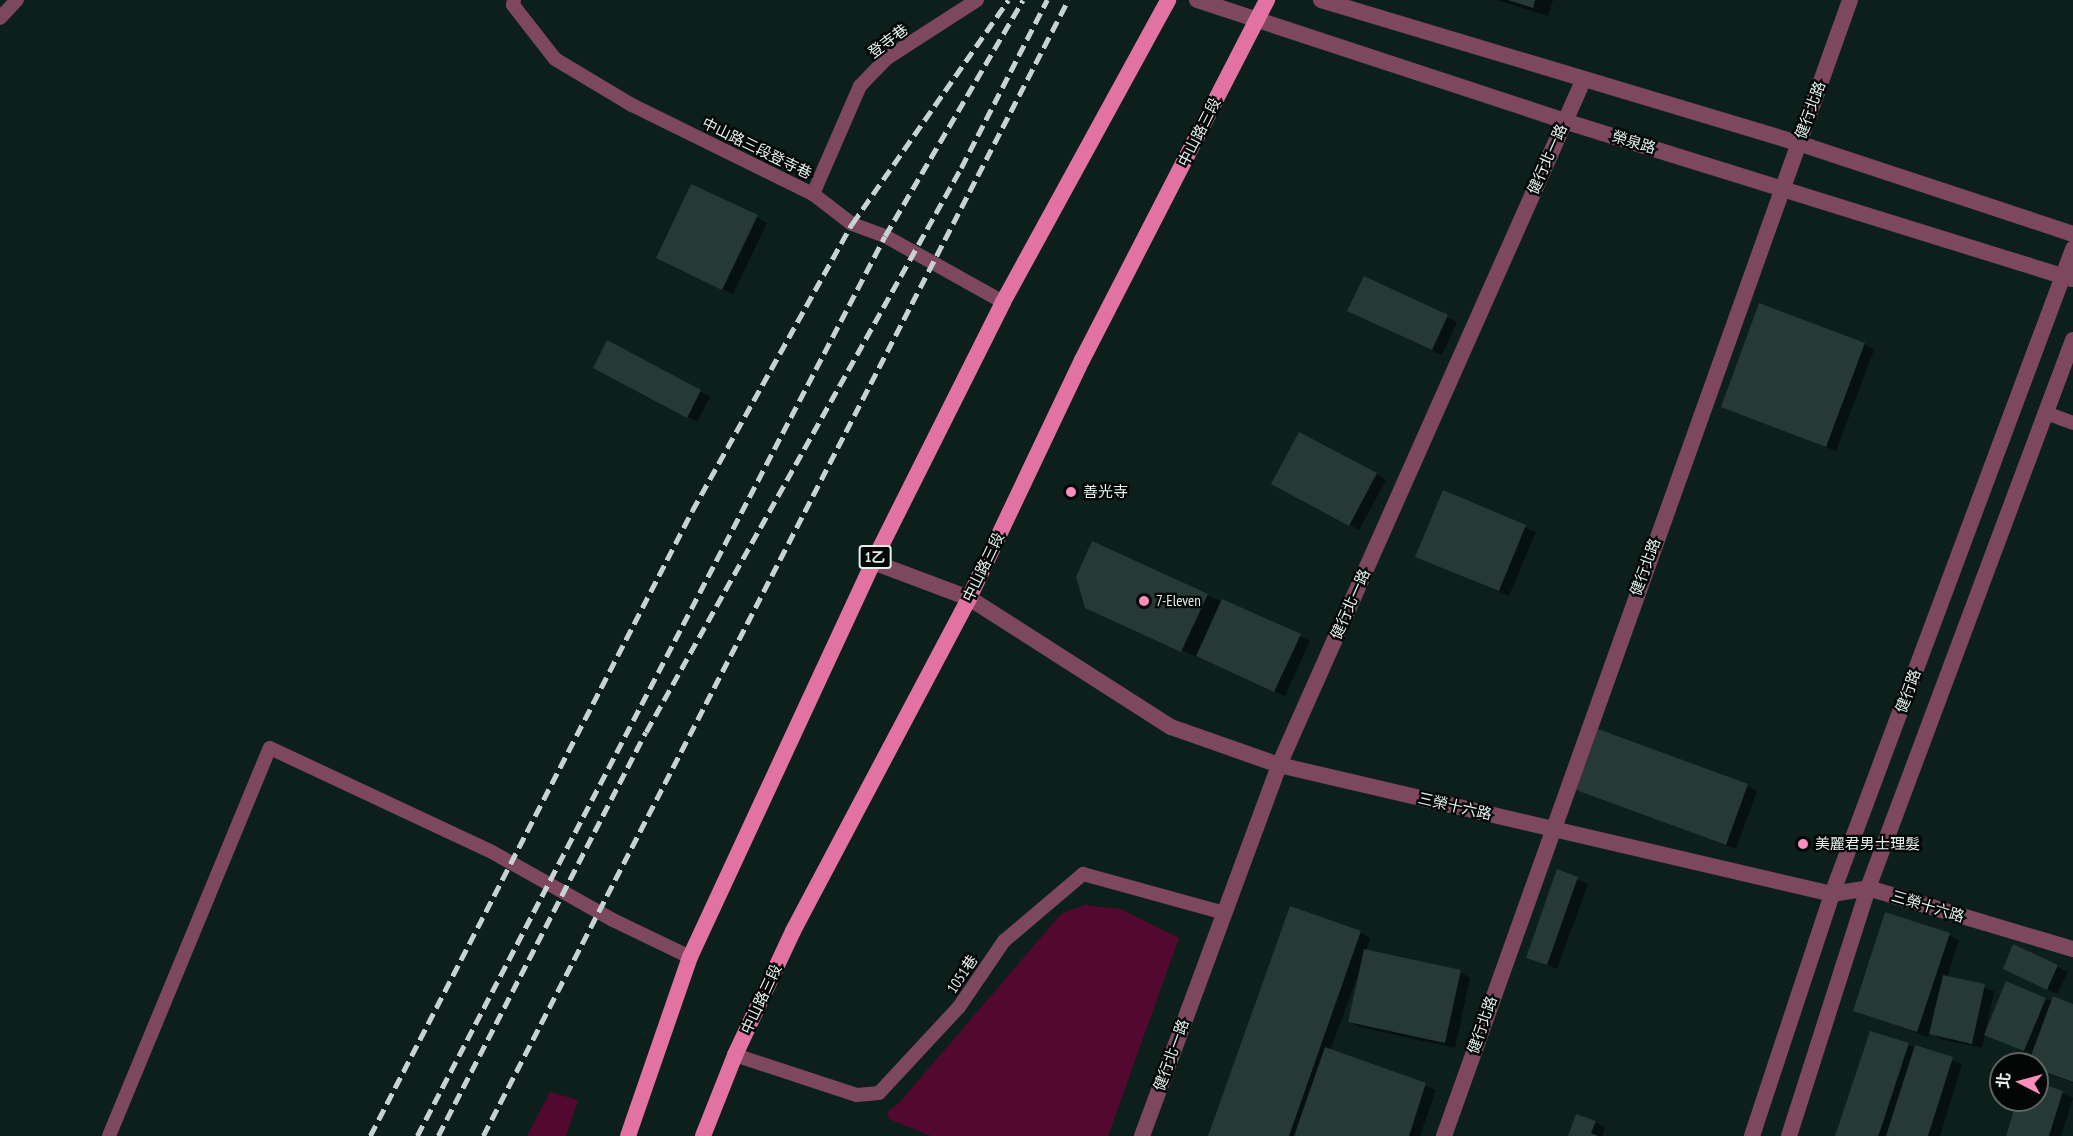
<!DOCTYPE html>
<meta charset="utf-8">
<style>
body{margin:0}
#map{position:relative;width:2073px;height:1136px;overflow:hidden;background:#0d1f1b;font-family:"PT Sans Narrow","Noto Sans TC",sans-serif}
div>[style]{position:absolute}
[style*='--x']{left:calc(var(--x)*1px);top:calc(var(--y)*1px);width:calc(var(--w)*1px);rotate:calc(var(--a)*1deg)}
.green>*{inset:0;background:#52082f}
.shadow>*{inset:0;background:#0007}
.building>*{inset:0;background:#263934}
.service>*{height:14px;margin:-7px;padding:0 7px;transform-origin:7px;border-radius:7px;background:#7d485d}
.minor>*{height:16px;margin:-8px;padding:0 8px;transform-origin:8px;border-radius:8px;background:#7d485d}
.primary>*{height:16px;margin:-8px;padding:0 8px;transform-origin:8px;border-radius:8px;background:#e172a1}
.rail>*{height:4.5px;margin-top:-2.25px;transform-origin:0;background:repeating-linear-gradient(90deg,#c7d3d0 0 12px,transparent 0 18px)}
.dots>*{width:16px;height:16px;translate:-50% -50%;box-sizing:border-box;border:3px solid #020706;border-radius:50%}
span{translate:-50% -50%;white-space:nowrap;text-align:center;line-height:1.15;-webkit-text-stroke:4.5px #020706;paint-order:stroke}
.shield-label span{padding:2px 4px;background:#020706;border:2px solid;border-radius:4px;-webkit-text-stroke-width:0}
.shield-label{font-size:14px;color:#e5f0ed;font-weight:700}
.street-label{font-size:15px;color:#e5f0ed}
.poi-label{font-size:15px;color:#e5f0ed}
.left{translate:0 -50%;text-align:left}
.north{position:absolute;left:1989px;top:1052px;width:60px;height:60px;box-sizing:border-box;background:#020706;border:2px solid #5d6462;border-radius:50%;rotate:276deg;font-size:16px;font-weight:700;line-height:24px;text-align:center;color:#e5f0ed}
.north::after{content:'';display:block;margin:auto;width:21px;height:27px;background:#fe8ebc;clip-path:polygon(50% 0,100% 100%,50% 72%,0 100%)}
</style>
<div id="map">
<div class="green">
<i style="clip-path:polygon(1085px 905px,1120px 909px,1179px 938px,1108px 1136px,931px 1136px,889px 1119px,887px 1112px,899px 1103px,1061px 914px)"></i>
<i style="clip-path:polygon(550px 1092px,578px 1100px,566px 1136px,527px 1136px)"></i>
</div>
<div class="shadow">
<i style="clip-path:polygon(1497px 0,1553px 0,1548px 16px)"></i>
<i style="clip-path:polygon(757px 217px,767px 223px,733px 294px,668px 263px)"></i>
<i style="clip-path:polygon(1359px 316px,1447px 317px,1457px 322px,1442px 355px)"></i>
<i style="clip-path:polygon(608px 342px,710px 397px,697px 422px,605px 373px)"></i>
<i style="clip-path:polygon(1865px 344px,1874px 350px,1836px 451px,1722px 406px)"></i>
<i style="clip-path:polygon(1376px 474px,1386px 480px,1359px 530px,1283px 489px)"></i>
<i style="clip-path:polygon(1444px 492px,1536px 532px,1509px 596px,1417px 556px)"></i>
<i style="clip-path:polygon(1207px 595px,1310px 641px,1285px 696px,1086px 607px)"></i>
<i style="clip-path:polygon(1747px 786px,1757px 791px,1736px 849px,1578px 789px)"></i>
<i style="clip-path:polygon(1558px 871px,1588px 884px,1557px 969px,1528px 957px)"></i>
<i style="clip-path:polygon(1291px 908px,1361px 933px,1370px 938px,1366px 951px,1460px 972px,1470px 978px,1455px 1048px,1359px 1027px,1349px 1021px,1358px 975px,1330px 1051px,1436px 1090px,1420px 1136px,1210px 1136px)"></i>
<i style="clip-path:polygon(1949px 935px,1959px 940px,1947px 977px,1994px 991px,1986px 1030px,2045px 999px,2073px 1005px,2073px 1083px,2039px 1070px,2037px 1064px,2030px 1064px,2033px 1055px,1985px 1034px,1982px 1048px,1941px 1039px,1929px 1032px,1928px 1037px,1854px 1010px)"></i>
<i style="clip-path:polygon(2014px 946px,2068px 972px,2057px 994px,2013px 972px)"></i>
<i style="clip-path:polygon(1908px 1045px,1962px 1064px,1940px 1136px,1837px 1136px)"></i>
<i style="clip-path:polygon(2037px 1084px,2073px 1098px,2061px 1136px,2007px 1136px,2018px 1100px,2037px 1100px)"></i>
<i style="clip-path:polygon(1595px 1122px,1605px 1128px,1602px 1136px,1570px 1136px)"></i>
</div>
<div class="building">
<i style="clip-path:polygon(1508px 0,1535px 0,1533px 8px)"></i>
<i style="clip-path:polygon(691px 184px,758px 215px,722px 290px,656px 258px)"></i>
<i style="clip-path:polygon(1364px 276px,1448px 315px,1432px 350px,1347px 311px)"></i>
<i style="clip-path:polygon(1759px 303px,1865px 343px,1826px 447px,1721px 407px)"></i>
<i style="clip-path:polygon(607px 340px,701px 390px,687px 418px,593px 368px)"></i>
<i style="clip-path:polygon(1299px 432px,1377px 473px,1349px 526px,1271px 484px)"></i>
<i style="clip-path:polygon(1443px 490px,1526px 525px,1499px 591px,1415px 557px)"></i>
<i style="clip-path:polygon(1092px 541px,1208px 594px,1181px 652px,1085px 608px,1076px 577px)"></i>
<i style="clip-path:polygon(1222px 599px,1301px 634px,1274px 692px,1196px 656px)"></i>
<i style="clip-path:polygon(1598px 729px,1748px 784px,1726px 845px,1576px 790px)"></i>
<i style="clip-path:polygon(1557px 869px,1578px 877px,1547px 965px,1526px 958px)"></i>
<i style="clip-path:polygon(1290px 906px,1361px 931px,1289px 1136px,1208px 1136px)"></i>
<i style="clip-path:polygon(1885px 912px,1950px 933px,1917px 1032px,1853px 1011px)"></i>
<i style="clip-path:polygon(2013px 944px,2058px 965px,2047px 990px,2003px 969px)"></i>
<i style="clip-path:polygon(1364px 949px,1461px 970px,1445px 1043px,1348px 1022px)"></i>
<i style="clip-path:polygon(1943px 975px,1985px 984px,1972px 1044px,1929px 1034px)"></i>
<i style="clip-path:polygon(2006px 981px,2046px 998px,2024px 1051px,1984px 1035px)"></i>
<i style="clip-path:polygon(2053px 996px,2073px 1004px,2073px 1082px,2037px 1069px,2037px 1064px,2028px 1064px)"></i>
<i style="clip-path:polygon(1870px 1031px,1909px 1043px,1880px 1131px,1878px 1136px,1835px 1136px)"></i>
<i style="clip-path:polygon(1915px 1045px,1953px 1057px,1928px 1136px,1886px 1136px)"></i>
<i style="clip-path:polygon(1325px 1047px,1426px 1083px,1409px 1136px,1294px 1136px)"></i>
<i style="clip-path:polygon(2037px 1082px,2063px 1091px,2049px 1136px,2006px 1136px,2017px 1100px,2037px 1100px)"></i>
<i style="clip-path:polygon(1576px 1114px,1596px 1121px,1591px 1133px,1598px 1136px,1568px 1136px)"></i>
</div>
<div class="service">
<i style="--x:514;--y:0;--w:5;--a:101"></i>
<i style="--x:513;--y:5;--w:68;--a:52.1"></i>
<i style="--x:555;--y:59;--w:90;--a:30.9"></i>
<i style="--x:632;--y:105;--w:202;--a:26.2"></i>
<i style="--x:813;--y:194;--w:49;--a:37.6"></i>
<i style="--x:852;--y:224;--w:35;--a:20"></i>
<i style="--x:885;--y:236;--w:135;--a:29.2"></i>
<i style="--x:0;--y:18;--w:25;--a:-47"></i>
<i style="--x:813;--y:194;--w:118;--a:-66.5"></i>
<i style="--x:860;--y:86;--w:39;--a:-46"></i>
<i style="--x:887;--y:58;--w:107;--a:-32.8"></i>
<i style="--x:2046;--y:413;--w:29;--a:20"></i>
<i style="--x:735;--y:1055;--w:128;--a:18.2"></i>
<i style="--x:857;--y:1095;--w:22;--a:-5"></i>
<i style="--x:879;--y:1093;--w:117;--a:-47.1"></i>
<i style="--x:959;--y:1007;--w:80;--a:-55.7"></i>
<i style="--x:1004;--y:941;--w:104;--a:-40.3"></i>
<i style="--x:1083;--y:874;--w:143;--a:15.4"></i>
<i style="--x:109;--y:1136;--w:420;--a:-67.5"></i>
<i style="--x:270;--y:748;--w:245;--a:25.1"></i>
<i style="--x:492;--y:852;--w:139;--a:29.3"></i>
<i style="--x:613;--y:920;--w:85;--a:25.7"></i>
</div>
<div class="minor">
<i style="--x:1197;--y:0;--w:386;--a:18.2"></i>
<i style="--x:1564;--y:121;--w:532;--a:17.28"></i>
<i style="--x:1321;--y:0;--w:498;--a:16.7"></i>
<i style="--x:1798;--y:143;--w:290;--a:18.3"></i>
<i style="--x:873;--y:562;--w:103;--a:20.6"></i>
<i style="--x:969;--y:598;--w:240;--a:32.6"></i>
<i style="--x:1171;--y:727;--w:114;--a:19.4"></i>
<i style="--x:1279;--y:765;--w:568;--a:13.13"></i>
<i style="--x:1832;--y:894;--w:36;--a:-9"></i>
<i style="--x:1868;--y:888;--w:214;--a:16.6"></i>
<i style="--x:1142;--y:1136;--w:395;--a:-69.7"></i>
<i style="--x:1279;--y:765;--w:749;--a:-66.04"></i>
<i style="--x:1444;--y:1136;--w:1206;--a:-70.33"></i>
<i style="--x:1752;--y:1136;--w:255;--a:-71.7"></i>
<i style="--x:1832;--y:894;--w:689;--a:-69.51"></i>
<i style="--x:1789;--y:1136;--w:260;--a:-72.3"></i>
<i style="--x:1868;--y:888;--w:585;--a:-69.49"></i>
</div>
<div class="primary">
<i style="--x:628;--y:1136;--w:189;--a:-70.9"></i>
<i style="--x:690;--y:957;--w:435;--a:-65.1"></i>
<i style="--x:873;--y:562;--w:291;--a:-63.4"></i>
<i style="--x:1003;--y:302;--w:344;--a:-61.3"></i>
<i style="--x:703;--y:1136;--w:87;--a:-68.4"></i>
<i style="--x:735;--y:1055;--w:137;--a:-64.9"></i>
<i style="--x:793;--y:931;--w:377;--a:-62.1"></i>
<i style="--x:969;--y:598;--w:263;--a:-64.6"></i>
<i style="--x:1082;--y:360;--w:405;--a:-62.8"></i>
</div>
<div class="rail">
<i style="--x:370;--y:1136;--w:703;--a:-62.74"></i>
<i style="--x:692;--y:511;--w:329;--a:-60.9"></i>
<i style="--x:852;--y:224;--w:273;--a:-55.1"></i>
<i style="--x:417;--y:1136;--w:1014;--a:-62.53"></i>
<i style="--x:885;--y:236;--w:273;--a:-59.7"></i>
<i style="--x:438;--y:1136;--w:454;--a:-62.8"></i>
<i style="--x:646;--y:732;--w:646;--a:-60.82"></i>
<i style="--x:961;--y:168;--w:189;--a:-62.9"></i>
<i style="--x:483;--y:1136;--w:1278;--a:-62.75"></i>
</div>
<div class="dots">
<i style="left:1071px;top:492px;background:#fe8ebc"></i>
<i style="left:1144px;top:601px;background:#fe8ebc"></i>
<i style="left:1803px;top:844px;background:#fe8ebc"></i>
</div>
<div class="shield-label">
<span style="left:875px;top:557px">1乙</span>
</div>
<div class="street-label">
<span style="left:888px;top:41px;rotate:-37deg">登寺巷</span>
<span style="left:1810px;top:110px;rotate:-70deg">健行北路</span>
<span style="left:1199px;top:132px;rotate:-63deg">中山路三段</span>
<span style="left:1634px;top:142px;rotate:17deg">榮泉路</span>
<span style="left:757px;top:148px;rotate:26deg">中山路三段登寺巷</span>
<span style="left:1547px;top:159px;rotate:-66deg">健行北一路</span>
<span style="left:983px;top:567px;rotate:-64deg">中山路三段</span>
<span style="left:1645px;top:567px;rotate:-70deg">健行北路</span>
<span style="left:1350px;top:604px;rotate:-66deg">健行北一路</span>
<span style="left:1908px;top:691px;rotate:-70deg">健行路</span>
<span style="left:1455px;top:806px;rotate:13deg">三榮十六路</span>
<span style="left:1928px;top:906px;rotate:17deg">三榮十六路</span>
<span style="left:962px;top:974px;rotate:-56deg">1051巷</span>
<span style="left:761px;top:999px;rotate:-65deg">中山路三段</span>
<span style="left:1482px;top:1025px;rotate:-71deg">健行北路</span>
<span style="left:1171px;top:1055px;rotate:-70deg">健行北一路</span>
</div>
<div class="poi-label">
<span class="left" style="left:1083px;top:492px">善光寺</span>
<span class="left" style="left:1156px;top:601px">7-Eleven</span>
<span class="left" style="left:1815px;top:844px">美麗君男士理髮</span>
</div>
<div class="north">北</div>
</div>
